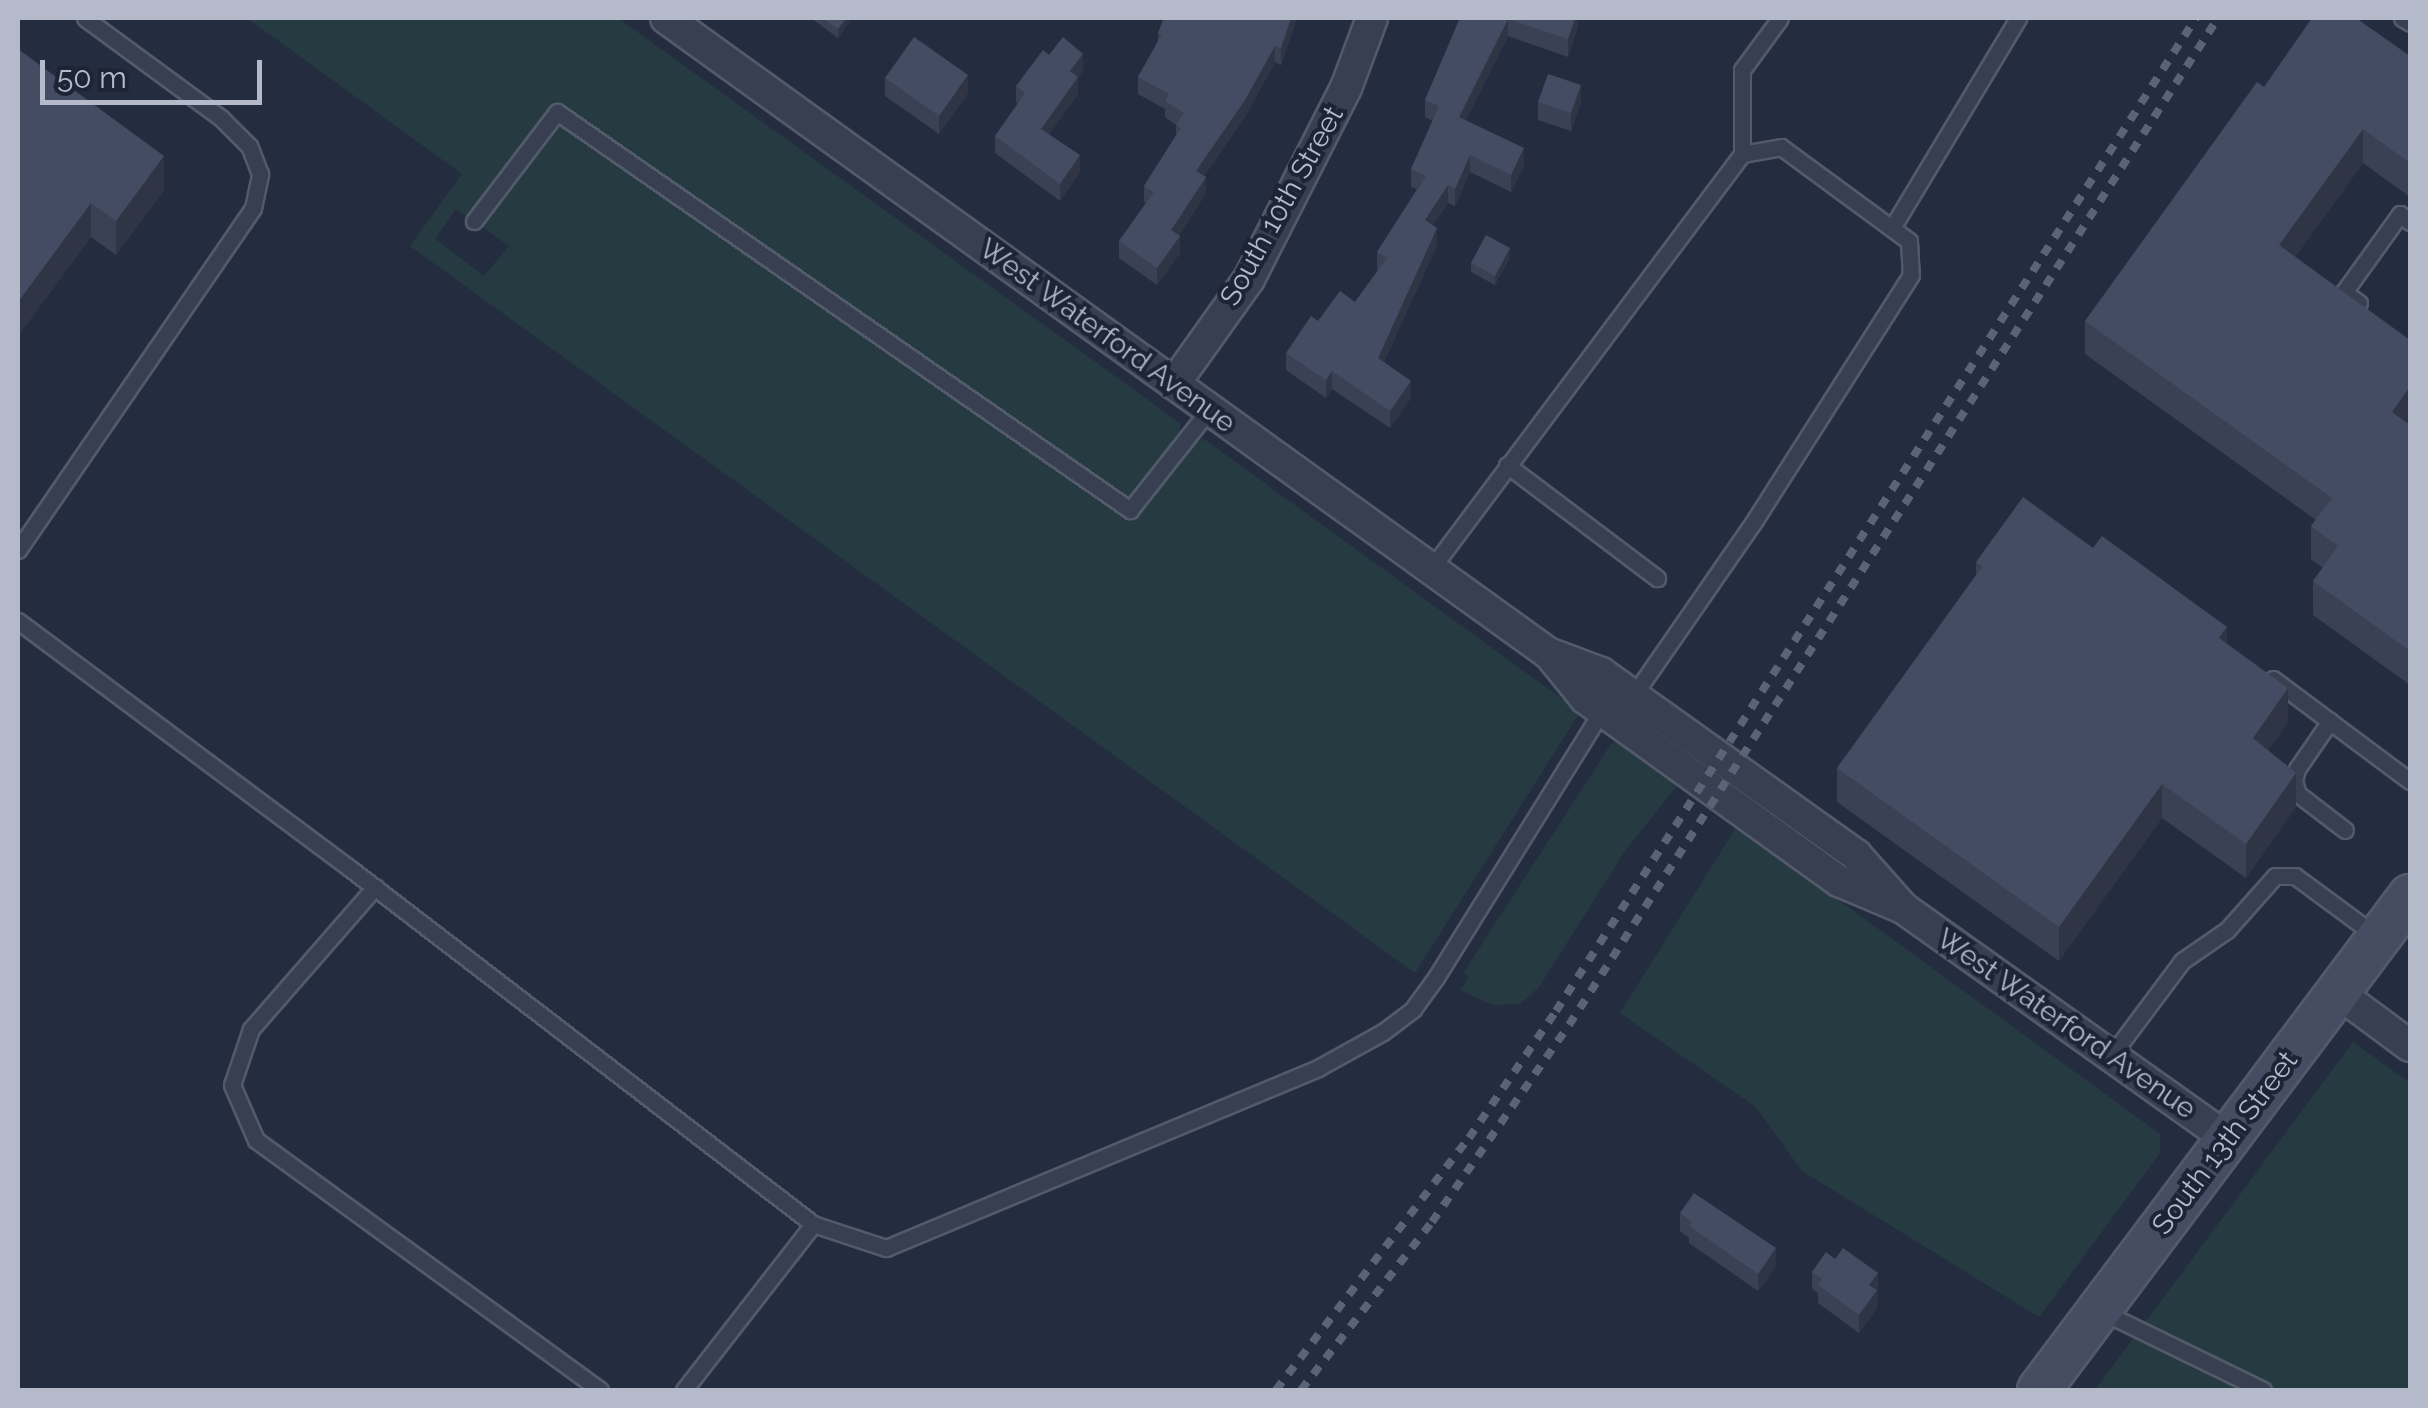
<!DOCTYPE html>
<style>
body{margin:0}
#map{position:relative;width:2428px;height:1408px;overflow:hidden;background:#242d40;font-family:Raleway,sans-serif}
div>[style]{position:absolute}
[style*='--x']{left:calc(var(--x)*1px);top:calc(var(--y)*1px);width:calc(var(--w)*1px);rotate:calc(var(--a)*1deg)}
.green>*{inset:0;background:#263b41}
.roads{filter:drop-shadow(2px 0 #535a6a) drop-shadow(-2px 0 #535a6a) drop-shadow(0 2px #535a6a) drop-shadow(0 -2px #535a6a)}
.lane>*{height:15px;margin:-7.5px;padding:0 7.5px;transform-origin:7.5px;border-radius:7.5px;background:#383f50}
.street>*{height:30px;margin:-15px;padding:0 15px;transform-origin:15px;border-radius:15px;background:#383f50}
.secondary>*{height:42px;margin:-21px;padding:0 21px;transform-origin:21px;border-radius:21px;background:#464d63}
.rail>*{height:8px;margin-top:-4px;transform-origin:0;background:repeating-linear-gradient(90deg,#5a6377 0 10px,transparent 0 20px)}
.wall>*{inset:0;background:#3a4154}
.shaded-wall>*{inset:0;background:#2f3545}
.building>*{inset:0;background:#434c62}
span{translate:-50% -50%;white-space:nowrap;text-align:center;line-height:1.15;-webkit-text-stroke:8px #1d2435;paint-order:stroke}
.street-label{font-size:28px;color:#b4baca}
.frame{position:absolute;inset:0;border:20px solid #b4baca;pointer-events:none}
.scale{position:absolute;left:40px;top:60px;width:222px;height:45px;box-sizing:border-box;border:5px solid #b4baca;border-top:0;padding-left:12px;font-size:30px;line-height:35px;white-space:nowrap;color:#b4baca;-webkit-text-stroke:8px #1d2435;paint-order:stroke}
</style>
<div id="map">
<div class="green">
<i style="clip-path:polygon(247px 18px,618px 18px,1180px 423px,1180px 434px,1129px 500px,554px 101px,467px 216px,456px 209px,435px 239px,484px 276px,509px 246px,480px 225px,558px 122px,1133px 521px,1194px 443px,1204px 439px,1580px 712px,1415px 973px,410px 246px,462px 174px)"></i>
<i style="clip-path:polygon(1620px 740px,1679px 783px,1625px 851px,1539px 987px,1520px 1004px,1492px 1005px,1460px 990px,1469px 977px,1464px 972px,1611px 744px)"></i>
<i style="clip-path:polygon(1737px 826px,2160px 1134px,2160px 1153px,2039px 1317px,1802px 1171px,1756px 1107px,1620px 1013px)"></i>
<i style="clip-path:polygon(2353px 1042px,2410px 1083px,2410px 1390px,2095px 1390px)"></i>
</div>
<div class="roads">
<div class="lane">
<i style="--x:2402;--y:18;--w:9;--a:32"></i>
<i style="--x:1742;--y:154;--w:84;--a:-90"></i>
<i style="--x:1742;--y:70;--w:64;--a:-53.8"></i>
<i style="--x:474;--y:221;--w:137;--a:-52.7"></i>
<i style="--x:557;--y:112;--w:698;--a:34.78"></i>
<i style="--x:1130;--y:510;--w:127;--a:-51.7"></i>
<i style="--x:1892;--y:228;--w:245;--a:-59"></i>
<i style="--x:2359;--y:303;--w:19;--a:-144"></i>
<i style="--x:2344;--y:292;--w:96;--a:-54.3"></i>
<i style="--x:2400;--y:214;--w:13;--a:39"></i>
<i style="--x:1507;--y:465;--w:188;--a:37"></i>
<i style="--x:18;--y:550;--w:415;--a:-55.5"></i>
<i style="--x:253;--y:208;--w:35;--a:-78"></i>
<i style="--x:260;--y:174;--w:30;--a:-111"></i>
<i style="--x:249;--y:146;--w:40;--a:-135"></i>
<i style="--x:221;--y:118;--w:169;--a:-143.7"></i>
<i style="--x:1431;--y:569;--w:519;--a:-53.15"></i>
<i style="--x:1742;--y:154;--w:40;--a:-10"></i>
<i style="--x:1781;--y:147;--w:159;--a:36.3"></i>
<i style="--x:1909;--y:241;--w:34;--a:87"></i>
<i style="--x:1911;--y:275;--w:290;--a:122.5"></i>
<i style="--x:1755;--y:520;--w:214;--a:124.7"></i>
<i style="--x:18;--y:621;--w:412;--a:36.7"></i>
<i style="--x:348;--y:867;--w:586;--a:37.51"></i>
<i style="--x:813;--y:1224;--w:77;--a:18.2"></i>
<i style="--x:886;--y:1248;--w:468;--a:-22.6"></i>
<i style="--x:1318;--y:1068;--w:74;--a:-29"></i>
<i style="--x:1383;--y:1032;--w:38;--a:-37"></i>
<i style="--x:1413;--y:1009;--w:37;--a:-54"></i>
<i style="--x:1435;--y:979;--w:322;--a:-58.1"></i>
<i style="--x:2273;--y:679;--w:171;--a:36.7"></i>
<i style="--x:2330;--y:721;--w:58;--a:124.5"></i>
<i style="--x:2297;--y:769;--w:12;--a:104"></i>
<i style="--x:2294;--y:781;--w:14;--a:73"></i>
<i style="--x:2298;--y:794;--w:59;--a:37.5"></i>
<i style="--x:375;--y:887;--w:189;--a:131.1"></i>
<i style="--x:251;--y:1029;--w:59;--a:108.7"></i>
<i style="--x:232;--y:1085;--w:60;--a:66.4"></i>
<i style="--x:256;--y:1140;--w:425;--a:36"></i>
<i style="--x:2111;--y:1056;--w:119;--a:-53.2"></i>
<i style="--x:2182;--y:961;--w:55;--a:-34.6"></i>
<i style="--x:2227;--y:930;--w:72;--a:-48.4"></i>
<i style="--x:2275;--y:876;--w:20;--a:0"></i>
<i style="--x:2295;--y:876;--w:99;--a:36.4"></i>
<i style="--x:2103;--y:1312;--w:178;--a:26"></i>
<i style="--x:684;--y:1390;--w:210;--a:-52.1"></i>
</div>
<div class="street">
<i style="--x:666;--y:18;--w:1087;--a:35.75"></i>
<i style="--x:1548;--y:653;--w:57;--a:20.7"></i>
<i style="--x:1601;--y:673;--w:313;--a:35.5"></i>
<i style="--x:1856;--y:855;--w:71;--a:48.4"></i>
<i style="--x:1174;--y:384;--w:129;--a:-54.5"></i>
<i style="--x:1249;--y:279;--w:214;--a:-63.1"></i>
<i style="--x:1346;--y:88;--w:75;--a:-69.6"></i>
<i style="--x:1551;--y:656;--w:54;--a:51"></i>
<i style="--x:1585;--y:698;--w:313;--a:35.8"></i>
<i style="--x:1839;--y:881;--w:69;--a:22.9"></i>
<i style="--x:1903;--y:908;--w:400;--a:35.4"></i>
<i style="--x:2337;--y:992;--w:91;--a:36.5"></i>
</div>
<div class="secondary">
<i style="--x:2039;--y:1390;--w:618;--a:-53.09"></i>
</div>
</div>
<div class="rail">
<i style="--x:1276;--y:1390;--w:317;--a:-52.6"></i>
<i style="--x:1469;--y:1138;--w:154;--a:-55.6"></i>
<i style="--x:1556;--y:1011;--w:1181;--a:-57.2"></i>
<i style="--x:1301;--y:1390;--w:213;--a:-52.1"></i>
<i style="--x:1432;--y:1222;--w:240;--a:-55.2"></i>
<i style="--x:1569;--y:1025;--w:1198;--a:-57.2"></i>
</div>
<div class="wall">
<i style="clip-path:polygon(811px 18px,852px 18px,838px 38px)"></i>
<i style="clip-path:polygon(1164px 18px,1297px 18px,1281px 65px,1275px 62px,1245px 117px,1204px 176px,1206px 193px,1179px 235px,1180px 253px,1157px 285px,1119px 258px,1119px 241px,1146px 203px,1144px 202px,1144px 186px,1176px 135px,1176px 125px,1165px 117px,1165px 109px,1138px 94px,1138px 77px,1158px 41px,1158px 33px)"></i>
<i style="clip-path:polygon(1460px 18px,1578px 18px,1578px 26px,1568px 57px,1508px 36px,1466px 120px,1524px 166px,1511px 192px,1470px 172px,1455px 206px,1448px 203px,1433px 225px,1437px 245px,1384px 362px,1411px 398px,1390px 428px,1332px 389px,1326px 398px,1286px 370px,1286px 353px,1318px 321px,1355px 302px,1378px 270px,1377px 269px,1377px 252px,1417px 189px,1411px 187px,1411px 169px,1433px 121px,1425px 117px,1425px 100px)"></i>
<i style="clip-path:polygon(18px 49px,164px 190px,116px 255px,91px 237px,18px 336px)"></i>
<i style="clip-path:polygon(2410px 56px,2410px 197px,2363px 163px,2295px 257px,2410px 425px,2410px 685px,2313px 615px,2313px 581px,2323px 568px,2311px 559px,2311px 526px,2316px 520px,2085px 354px,2085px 321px,2264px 87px)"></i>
<i style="clip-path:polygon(1083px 71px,1078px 77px,1078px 94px,1049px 134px,1080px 172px,1060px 201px,995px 153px,995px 136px,1018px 104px,1016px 102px,1016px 86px)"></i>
<i style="clip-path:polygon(885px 78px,968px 93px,939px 134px,885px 96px)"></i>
<i style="clip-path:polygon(1538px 102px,1581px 102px,1571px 131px,1538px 120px)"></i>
<i style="clip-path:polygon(1510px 257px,1495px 285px,1471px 272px,1471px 263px)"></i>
<i style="clip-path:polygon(1976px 562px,2227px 643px,2288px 722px,2268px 750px,2296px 807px,2246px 878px,2162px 818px,2059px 961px,1837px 802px,1837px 768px,1976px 575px)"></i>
<i style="clip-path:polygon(1680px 1213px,1776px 1266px,1758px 1291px,1689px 1243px,1689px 1238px,1680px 1231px)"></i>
<i style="clip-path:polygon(1835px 1259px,1878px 1273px,1877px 1308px,1859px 1333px,1818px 1303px,1818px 1293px,1812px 1289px,1812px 1272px)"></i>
</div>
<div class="shaded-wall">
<i style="clip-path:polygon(846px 18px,852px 18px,838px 38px,838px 29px)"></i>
<i style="clip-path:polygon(1291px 18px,1297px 18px,1281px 65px,1281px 48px)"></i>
<i style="clip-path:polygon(1575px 18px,1578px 18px,1578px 26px,1568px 57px,1568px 39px)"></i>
<i style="clip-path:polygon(1508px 19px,1508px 36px,1459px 134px,1459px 117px)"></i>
<i style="clip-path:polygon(1275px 46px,1275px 62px,1245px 117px,1196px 187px,1196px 171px)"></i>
<i style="clip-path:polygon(1083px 54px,1083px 71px,1070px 88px,1070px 71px)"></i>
<i style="clip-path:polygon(968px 75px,968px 93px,939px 134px,939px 116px)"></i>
<i style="clip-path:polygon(1078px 77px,1078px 94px,1041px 146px,1041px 129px)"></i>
<i style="clip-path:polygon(1581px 85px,1581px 102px,1571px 131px,1571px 113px)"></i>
<i style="clip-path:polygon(2363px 129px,2363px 163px,2279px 279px,2279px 245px)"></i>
<i style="clip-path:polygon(1524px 148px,1524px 166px,1511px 192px,1511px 175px)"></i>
<i style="clip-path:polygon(1080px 155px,1080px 172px,1060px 201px,1060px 184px)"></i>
<i style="clip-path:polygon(1470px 155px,1470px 172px,1455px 206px,1455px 189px)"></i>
<i style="clip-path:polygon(164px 156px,164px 190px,116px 255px,116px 221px)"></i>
<i style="clip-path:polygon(1206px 177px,1206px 193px,1171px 247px,1171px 230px)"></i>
<i style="clip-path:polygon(1448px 185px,1448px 203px,1425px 237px,1425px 220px)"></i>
<i style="clip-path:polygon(91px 203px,91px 237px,18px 336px,18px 302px)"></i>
<i style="clip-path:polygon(1437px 228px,1437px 245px,1378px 375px,1378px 358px)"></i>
<i style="clip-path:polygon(1180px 236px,1180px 253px,1157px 285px,1157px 268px)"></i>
<i style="clip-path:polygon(1510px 248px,1510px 257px,1495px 285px,1495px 276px)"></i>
<i style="clip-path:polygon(1332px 371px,1332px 389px,1326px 398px,1326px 380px)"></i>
<i style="clip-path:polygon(1411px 381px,1411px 398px,1390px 428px,1390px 411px)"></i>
<i style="clip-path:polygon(2410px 387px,2410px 420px,2392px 445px,2392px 412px)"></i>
<i style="clip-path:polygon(2227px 627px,2227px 661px,2219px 638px)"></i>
<i style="clip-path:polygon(2288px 688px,2288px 722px,2253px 772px,2253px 738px)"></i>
<i style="clip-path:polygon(2296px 773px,2296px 807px,2246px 878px,2246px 844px)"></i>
<i style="clip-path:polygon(2162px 784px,2162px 818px,2059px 961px,2059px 927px)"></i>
<i style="clip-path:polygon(1776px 1248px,1776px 1266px,1758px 1291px,1758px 1274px)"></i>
<i style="clip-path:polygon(1878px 1273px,1877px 1308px,1859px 1333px,1859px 1315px,1869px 1285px)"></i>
</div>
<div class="building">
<i style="clip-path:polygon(823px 18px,846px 18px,838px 29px)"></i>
<i style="clip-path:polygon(1164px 18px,1291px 18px,1281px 48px,1275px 46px,1245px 100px,1196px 171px,1206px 177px,1171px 230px,1180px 236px,1157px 268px,1119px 241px,1154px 192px,1144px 186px,1181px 128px,1176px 125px,1184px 113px,1165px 101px,1169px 94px,1138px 77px,1162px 34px,1158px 33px)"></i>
<i style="clip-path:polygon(1460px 18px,1575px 18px,1568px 39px,1508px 19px,1459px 117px,1524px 148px,1511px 175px,1470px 155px,1455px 189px,1448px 185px,1425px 220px,1437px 228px,1378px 358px,1411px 381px,1390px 411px,1332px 371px,1326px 380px,1286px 353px,1311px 316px,1318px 321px,1340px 291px,1355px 302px,1387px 258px,1377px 252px,1426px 176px,1411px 169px,1439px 106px,1425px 100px)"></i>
<i style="clip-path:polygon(2312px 18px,2356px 18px,2410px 56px,2410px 163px,2363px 129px,2279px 245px,2410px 340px,2410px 387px,2392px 412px,2410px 425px,2410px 651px,2313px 581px,2338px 546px,2311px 526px,2332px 498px,2085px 321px,2257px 82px,2264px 87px)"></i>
<i style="clip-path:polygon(914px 37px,968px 75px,939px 116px,885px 78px)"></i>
<i style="clip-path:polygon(1063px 37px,1083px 54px,1070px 71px,1078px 77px,1041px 129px,1080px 155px,1060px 184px,995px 136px,1025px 93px,1016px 86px,1043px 50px,1049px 55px)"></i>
<i style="clip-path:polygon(18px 49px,164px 156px,116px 221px,91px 203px,18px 302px)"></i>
<i style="clip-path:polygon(1548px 74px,1581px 85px,1571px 113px,1538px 102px)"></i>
<i style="clip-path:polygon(1486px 235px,1510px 248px,1495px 276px,1471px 263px)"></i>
<i style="clip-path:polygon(2023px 497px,2093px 548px,2102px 536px,2227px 627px,2219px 638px,2288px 688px,2253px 738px,2296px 773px,2246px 844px,2162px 784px,2059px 927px,1837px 768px,1982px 567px,1976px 562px)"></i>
<i style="clip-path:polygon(1694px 1193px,1776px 1248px,1758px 1274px,1689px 1226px,1692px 1222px,1680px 1213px)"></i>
<i style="clip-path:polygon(1843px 1248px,1878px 1273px,1869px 1285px,1877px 1290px,1859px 1315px,1818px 1285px,1822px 1279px,1812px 1272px,1826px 1252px,1835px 1259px)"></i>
</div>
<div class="street-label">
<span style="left:1282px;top:206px;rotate:-61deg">South 10th Street</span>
<span style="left:1107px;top:336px;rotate:36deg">West Waterford Avenue</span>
<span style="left:2066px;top:1024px;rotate:35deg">West Waterford Avenue</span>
<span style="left:2225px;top:1143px;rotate:-53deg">South 13th Street</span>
</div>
<div class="frame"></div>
<div class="scale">50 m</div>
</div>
